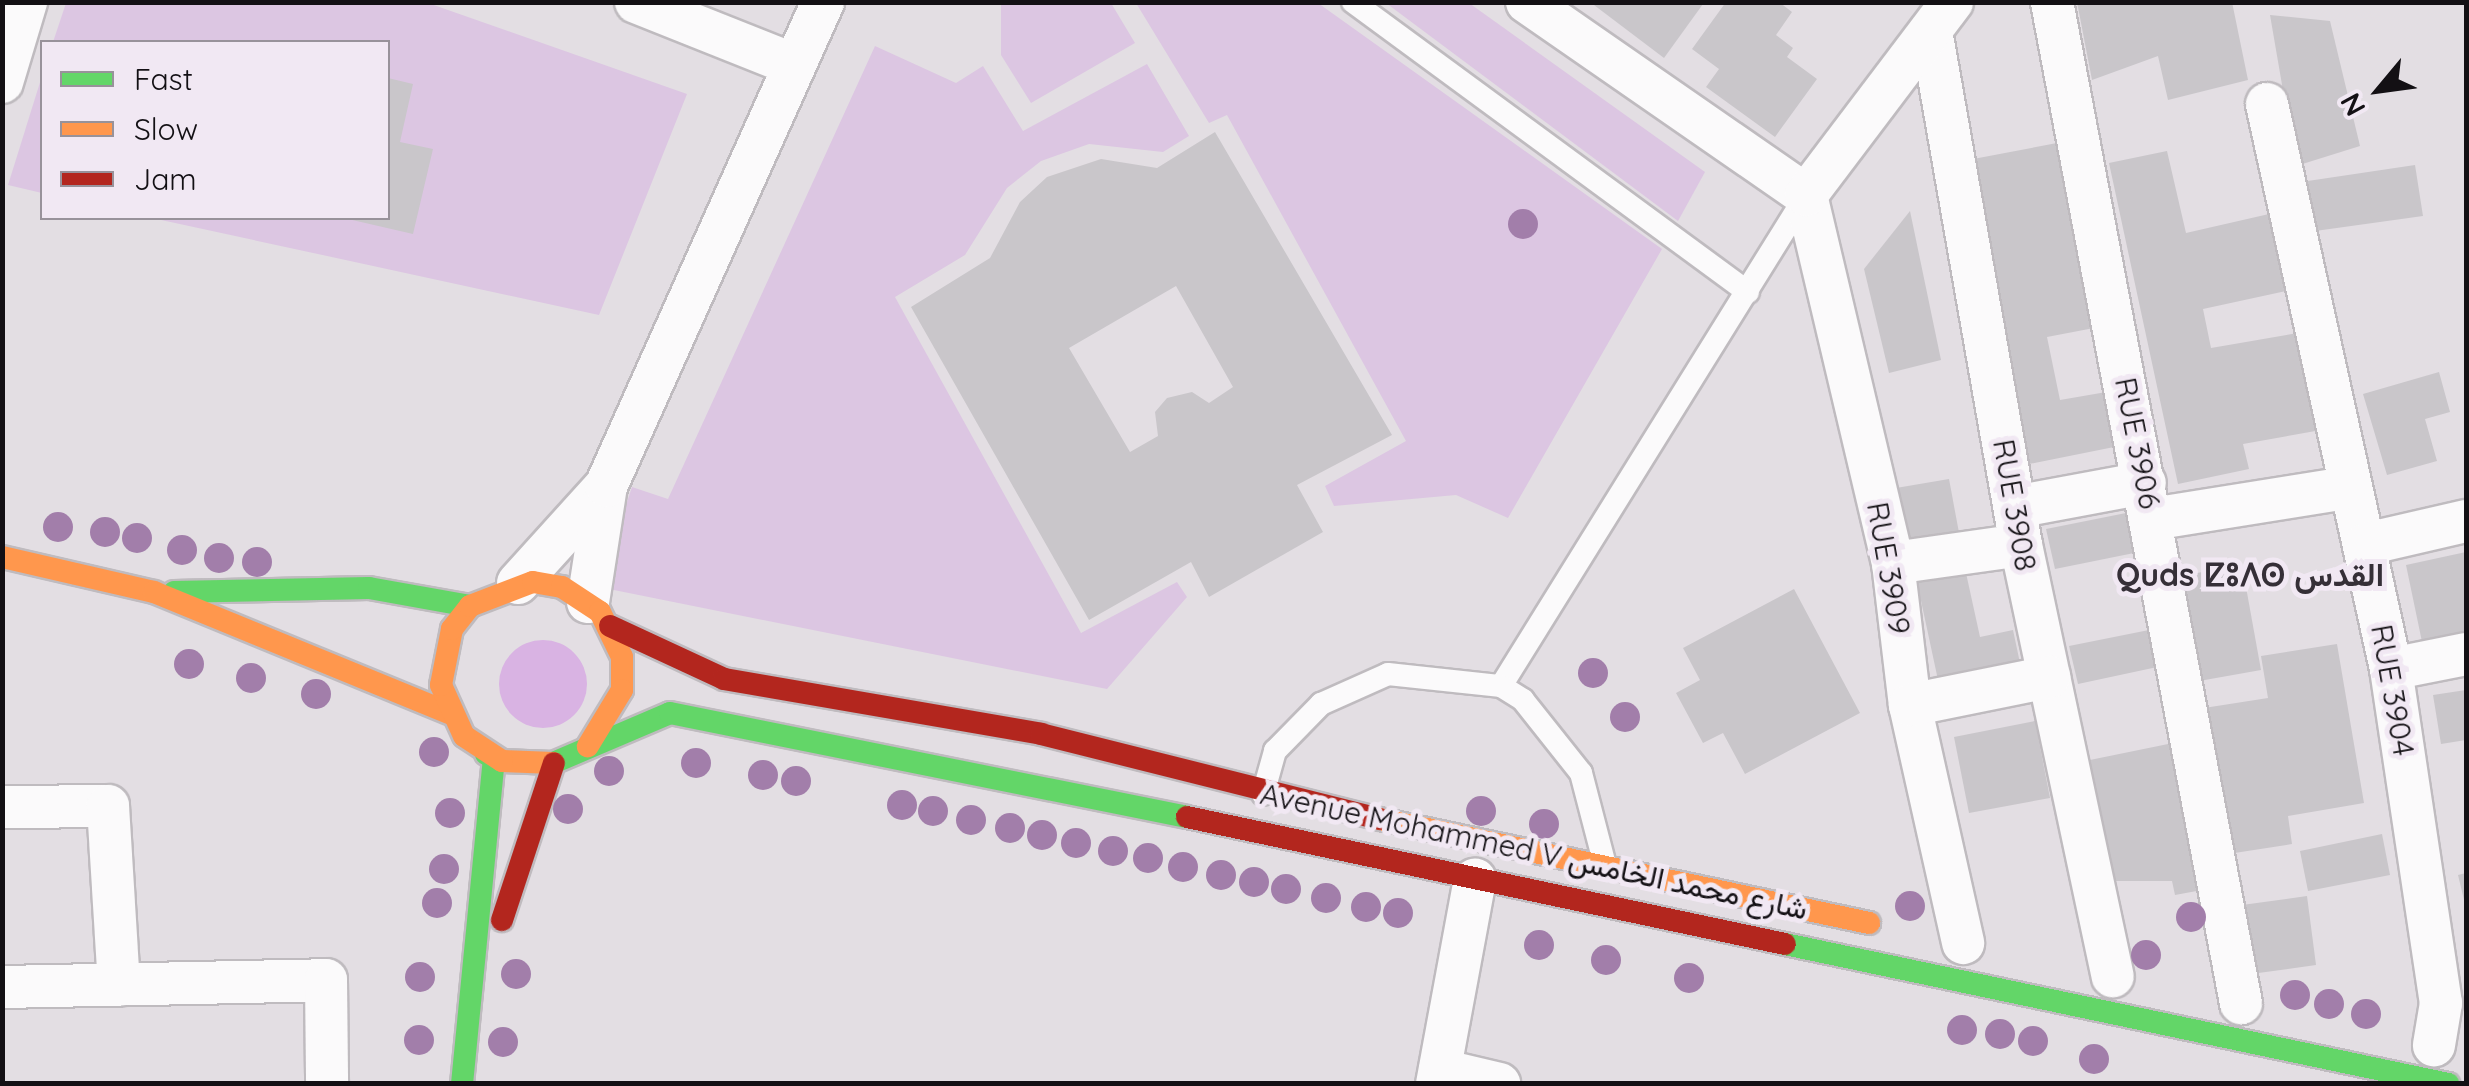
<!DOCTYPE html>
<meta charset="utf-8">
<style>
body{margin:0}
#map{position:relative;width:2469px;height:1086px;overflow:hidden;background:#e3dee3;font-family:Quicksand,Vazirmatn,"Noto Sans Tifinagh",sans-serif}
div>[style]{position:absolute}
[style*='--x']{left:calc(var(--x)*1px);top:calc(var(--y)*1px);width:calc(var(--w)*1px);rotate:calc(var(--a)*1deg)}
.green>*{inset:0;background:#dcc6e2}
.water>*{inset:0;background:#d9b3e3}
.round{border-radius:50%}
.building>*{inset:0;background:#c9c6ca}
.roads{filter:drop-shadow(2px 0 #bfbbbf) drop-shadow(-2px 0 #bfbbbf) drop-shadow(0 2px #bfbbbf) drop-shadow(0 -2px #bfbbbf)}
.lane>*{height:22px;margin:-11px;padding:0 11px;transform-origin:11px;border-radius:11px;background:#fbfafb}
.street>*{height:42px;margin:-21px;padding:0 21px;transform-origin:21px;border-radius:21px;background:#fbfafb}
.fast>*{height:22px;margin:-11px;padding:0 11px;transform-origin:11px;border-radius:11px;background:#63d668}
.slow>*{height:22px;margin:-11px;padding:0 11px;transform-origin:11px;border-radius:11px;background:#ff974d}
.jam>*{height:22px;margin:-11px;padding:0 11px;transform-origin:11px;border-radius:11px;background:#b3261e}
.trees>*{width:30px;height:30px;margin:-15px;border-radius:50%;background:#a27eaa}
span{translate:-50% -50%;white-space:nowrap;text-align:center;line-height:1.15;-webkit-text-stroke:10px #f1e8f3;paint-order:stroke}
.street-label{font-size:30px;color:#131014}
.neighbourhood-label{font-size:32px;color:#352f37;font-weight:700}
.frame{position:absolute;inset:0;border:5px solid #131014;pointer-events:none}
.legend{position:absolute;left:40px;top:40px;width:350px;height:180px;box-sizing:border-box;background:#f1e8f3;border:2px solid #98929a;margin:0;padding:12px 18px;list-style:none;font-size:30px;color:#131014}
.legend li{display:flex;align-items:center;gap:20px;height:50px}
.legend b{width:50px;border:2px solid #98929a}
.north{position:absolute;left:2329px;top:40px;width:100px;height:100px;-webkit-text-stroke:8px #f1e8f3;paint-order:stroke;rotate:241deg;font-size:28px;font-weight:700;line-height:40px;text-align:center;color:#131014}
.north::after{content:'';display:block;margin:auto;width:35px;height:45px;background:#131014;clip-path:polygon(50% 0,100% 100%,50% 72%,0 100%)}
</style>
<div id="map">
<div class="green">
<i style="clip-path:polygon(66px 3px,428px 3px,687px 94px,599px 315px,152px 218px,388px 218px,388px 42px,53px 42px)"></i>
<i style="clip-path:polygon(1001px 3px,1111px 3px,1135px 43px,1031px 103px,1001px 55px)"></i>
<i style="clip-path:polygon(1136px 3px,1318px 3px,1662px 249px,1508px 518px,1456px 495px,1334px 506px,1325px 486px,1406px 441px,1227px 115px,1209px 123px)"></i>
<i style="clip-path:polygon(1386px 3px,1469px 3px,1705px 172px,1678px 221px)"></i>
<i style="clip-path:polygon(875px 46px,956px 83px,983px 66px,1023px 131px,1147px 64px,1189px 136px,1163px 152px,1089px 144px,1041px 161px,1007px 188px,965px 255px,895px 297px,1081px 633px,1177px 582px,1187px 597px,1107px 689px,599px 587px,632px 487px,668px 499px)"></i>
<i style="clip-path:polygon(42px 76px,42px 193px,8px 185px)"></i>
</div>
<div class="water">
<i class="round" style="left:499px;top:640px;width:88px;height:88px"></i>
</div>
<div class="building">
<i style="clip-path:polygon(1590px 2px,1701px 2px,1703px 4px,1664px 58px)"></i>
<i style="clip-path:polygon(1726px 2px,1779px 2px,1792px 12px,1776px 35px,1793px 48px,1787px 57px,1817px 79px,1775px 137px,1706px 87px,1719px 69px,1692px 49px)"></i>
<i style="clip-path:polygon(2077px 2px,2232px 2px,2248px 80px,2168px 100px,2158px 56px,2092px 80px)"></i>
<i style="clip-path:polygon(2270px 15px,2330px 21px,2360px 146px,2296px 166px)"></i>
<i style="clip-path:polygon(388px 78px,413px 84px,400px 142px,433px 149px,413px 234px,348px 219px,388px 218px)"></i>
<i style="clip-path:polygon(evenodd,1215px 132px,1392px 435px,1297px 485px,1323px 532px,1209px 597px,1191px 562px,1089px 620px,911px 307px,990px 258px,1020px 202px,1047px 177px,1101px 159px,1157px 168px,1215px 132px,1176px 286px,1233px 387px,1209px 403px,1192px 392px,1167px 398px,1155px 412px,1158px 436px,1130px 452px,1069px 348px,1176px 286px)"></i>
<i style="clip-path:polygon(2057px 143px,2094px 328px,2047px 337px,2060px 400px,2118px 390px,2129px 444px,2029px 464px,1968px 160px)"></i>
<i style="clip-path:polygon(2167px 151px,2186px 233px,2269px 214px,2286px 291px,2203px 309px,2211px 348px,2304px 332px,2321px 430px,2243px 444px,2249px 469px,2178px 484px,2109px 163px)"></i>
<i style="clip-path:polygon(2415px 165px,2423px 216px,2308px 232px,2301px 182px)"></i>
<i style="clip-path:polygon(1910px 211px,1941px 360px,1889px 373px,1864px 269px)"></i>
<i style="clip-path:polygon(2439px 372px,2450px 412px,2425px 419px,2437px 461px,2387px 475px,2363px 394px)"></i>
<i style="clip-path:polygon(1949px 479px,1960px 538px,1906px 548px,1896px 488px)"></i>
<i style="clip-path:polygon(2136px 511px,2144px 551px,2055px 569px,2046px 529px)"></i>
<i style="clip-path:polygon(2466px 552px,2466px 653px,2426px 661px,2406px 565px)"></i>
<i style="clip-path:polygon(2242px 565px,2261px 670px,2188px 683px,2169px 578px)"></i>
<i style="clip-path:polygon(1966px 573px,1980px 637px,2013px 630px,2020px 663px,1938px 680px,1917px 582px)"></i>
<i style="clip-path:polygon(1794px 589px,1860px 713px,1745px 774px,1723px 733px,1703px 743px,1676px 693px,1700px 680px,1683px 648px)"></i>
<i style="clip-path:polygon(2154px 629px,2162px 666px,2078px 684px,2069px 646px)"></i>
<i style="clip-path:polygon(2337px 644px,2364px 803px,2288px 816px,2292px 844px,2228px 854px,2204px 708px,2268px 698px,2261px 656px)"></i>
<i style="clip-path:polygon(2466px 690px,2466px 740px,2441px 744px,2433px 695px)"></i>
<i style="clip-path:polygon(2035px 721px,2050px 798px,1969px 813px,1954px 737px)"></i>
<i style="clip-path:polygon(2173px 743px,2202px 890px,2175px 895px,2172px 881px,2110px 881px,2085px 761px)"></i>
<i style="clip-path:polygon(2382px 834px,2390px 875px,2308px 891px,2300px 851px)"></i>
<i style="clip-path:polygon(2466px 873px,2466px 904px,2465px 904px,2458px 875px)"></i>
<i style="clip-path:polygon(2307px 896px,2316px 965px,2251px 974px,2242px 905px)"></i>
</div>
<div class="roads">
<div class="lane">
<i style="--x:1353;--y:2;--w:490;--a:36.3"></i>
<i style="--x:1501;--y:686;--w:576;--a:-58.13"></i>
<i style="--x:1263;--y:794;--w:45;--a:-74.4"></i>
<i style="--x:1275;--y:751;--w:66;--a:-45.6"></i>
<i style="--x:1321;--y:704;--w:73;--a:-24.1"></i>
<i style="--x:1388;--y:674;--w:114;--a:6.1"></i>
<i style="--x:1501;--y:686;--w:26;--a:32"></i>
<i style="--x:1523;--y:700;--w:93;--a:51.5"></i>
<i style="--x:1581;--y:773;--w:95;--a:75.4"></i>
</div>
<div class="street">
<i style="--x:636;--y:2;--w:170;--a:21.7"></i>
<i style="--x:1527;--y:2;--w:339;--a:34.7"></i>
<i style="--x:2052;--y:2;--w:1019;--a:79.31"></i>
<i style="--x:1931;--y:31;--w:522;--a:80.07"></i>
<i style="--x:2021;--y:545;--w:441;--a:78"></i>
<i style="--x:2;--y:82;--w:84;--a:-73.3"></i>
<i style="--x:2267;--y:104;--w:578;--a:77.62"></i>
<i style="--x:2391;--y:669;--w:338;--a:81.5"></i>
<i style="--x:2441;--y:1003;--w:43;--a:99.5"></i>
<i style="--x:1806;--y:195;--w:378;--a:76.7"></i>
<i style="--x:1893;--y:563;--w:143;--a:83.2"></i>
<i style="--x:1910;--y:705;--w:244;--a:77.4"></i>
<i style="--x:1806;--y:195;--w:242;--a:-52.9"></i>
<i style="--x:2015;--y:507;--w:132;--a:-10.5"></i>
<i style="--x:2152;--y:519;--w:195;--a:-9.1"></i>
<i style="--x:2366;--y:544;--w:103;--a:-13"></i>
<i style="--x:1893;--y:563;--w:129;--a:-8"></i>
<i style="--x:518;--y:583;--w:131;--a:-47.8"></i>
<i style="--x:588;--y:602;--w:117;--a:-81.2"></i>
<i style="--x:606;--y:486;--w:530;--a:-65.85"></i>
<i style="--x:2391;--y:669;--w:76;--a:-11.3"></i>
<i style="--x:1910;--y:705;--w:142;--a:-11.4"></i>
<i style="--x:2;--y:807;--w:106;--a:-0.5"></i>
<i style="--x:108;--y:806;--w:179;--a:86.5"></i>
<i style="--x:2;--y:987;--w:324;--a:-1.2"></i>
<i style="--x:326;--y:980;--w:104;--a:89.4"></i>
<i style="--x:1440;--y:1070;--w:61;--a:13.3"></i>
<i style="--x:1437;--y:1084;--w:208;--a:-79.5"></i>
</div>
<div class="fast">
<i style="--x:174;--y:592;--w:195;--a:-1.2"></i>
<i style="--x:369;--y:588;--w:103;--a:10.1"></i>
<i style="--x:553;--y:763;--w:127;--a:-23.1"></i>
<i style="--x:670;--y:713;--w:527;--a:11.37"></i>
<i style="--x:1785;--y:944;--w:678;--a:11.92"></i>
<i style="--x:462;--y:1084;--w:328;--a:-84.4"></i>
<i style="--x:494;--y:758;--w:9;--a:-153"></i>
</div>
<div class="slow">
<i style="--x:2;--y:557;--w:156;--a:13"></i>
<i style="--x:154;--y:592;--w:319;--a:22.3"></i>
<i style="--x:553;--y:763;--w:51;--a:-177.8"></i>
<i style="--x:502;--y:761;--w:45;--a:-146.7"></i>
<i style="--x:464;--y:736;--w:56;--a:-114.3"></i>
<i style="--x:441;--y:685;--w:57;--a:-78.9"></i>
<i style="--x:452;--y:629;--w:29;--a:-52"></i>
<i style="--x:470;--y:606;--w:67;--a:-20.9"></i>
<i style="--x:533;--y:582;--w:29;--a:10"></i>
<i style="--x:562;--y:587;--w:45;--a:33.3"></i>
<i style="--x:600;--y:612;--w:50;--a:63.9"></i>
<i style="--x:622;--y:657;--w:33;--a:90"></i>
<i style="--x:622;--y:690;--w:66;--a:121.3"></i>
<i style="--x:1380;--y:819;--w:500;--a:12"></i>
</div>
<div class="jam">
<i style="--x:610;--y:626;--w:126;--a:24.9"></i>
<i style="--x:724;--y:679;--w:322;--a:9.8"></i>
<i style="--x:1041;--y:734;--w:349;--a:14.1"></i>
<i style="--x:1187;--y:817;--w:611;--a:11.99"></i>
<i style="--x:502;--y:920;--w:165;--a:-71.7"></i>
</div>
</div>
<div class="trees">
<i style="left:1523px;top:224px"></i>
<i style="left:58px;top:527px"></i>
<i style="left:105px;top:532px"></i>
<i style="left:137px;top:538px"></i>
<i style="left:182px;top:550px"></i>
<i style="left:219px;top:558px"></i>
<i style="left:257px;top:562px"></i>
<i style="left:189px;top:664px"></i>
<i style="left:1593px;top:673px"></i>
<i style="left:251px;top:678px"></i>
<i style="left:316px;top:694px"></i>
<i style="left:1625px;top:717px"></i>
<i style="left:434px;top:752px"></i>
<i style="left:696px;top:763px"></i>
<i style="left:609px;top:771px"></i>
<i style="left:763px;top:775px"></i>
<i style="left:796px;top:781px"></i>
<i style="left:902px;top:805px"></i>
<i style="left:568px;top:809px"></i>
<i style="left:933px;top:811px"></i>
<i style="left:1481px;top:811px"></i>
<i style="left:450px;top:813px"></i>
<i style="left:971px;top:820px"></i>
<i style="left:1544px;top:824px"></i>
<i style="left:1010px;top:828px"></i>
<i style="left:1042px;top:835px"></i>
<i style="left:1076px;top:843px"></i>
<i style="left:1113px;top:851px"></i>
<i style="left:1148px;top:858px"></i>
<i style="left:1183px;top:867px"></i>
<i style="left:444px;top:869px"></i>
<i style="left:1221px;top:875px"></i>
<i style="left:1254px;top:882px"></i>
<i style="left:1286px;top:889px"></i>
<i style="left:1326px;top:898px"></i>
<i style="left:437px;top:903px"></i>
<i style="left:1910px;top:906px"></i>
<i style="left:1366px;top:907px"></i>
<i style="left:1398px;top:913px"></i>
<i style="left:2191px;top:917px"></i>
<i style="left:1539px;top:945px"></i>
<i style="left:2146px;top:955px"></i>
<i style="left:1606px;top:960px"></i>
<i style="left:516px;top:974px"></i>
<i style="left:420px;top:977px"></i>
<i style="left:1689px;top:978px"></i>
<i style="left:2295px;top:995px"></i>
<i style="left:2329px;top:1004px"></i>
<i style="left:2366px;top:1014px"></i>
<i style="left:1962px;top:1030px"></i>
<i style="left:2000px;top:1034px"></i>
<i style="left:419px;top:1040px"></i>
<i style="left:2033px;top:1041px"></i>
<i style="left:503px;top:1042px"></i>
<i style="left:2094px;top:1059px"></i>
</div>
<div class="street-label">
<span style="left:2138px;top:443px;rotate:79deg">RUE 3906</span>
<span style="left:2015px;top:505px;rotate:80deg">RUE 3908</span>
<span style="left:1889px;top:568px;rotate:80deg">RUE 3909</span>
<span style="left:2393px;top:690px;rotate:80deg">RUE 3904</span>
<span style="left:1534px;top:851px;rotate:12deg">Avenue Mohammed V شارع محمد الخامس</span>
</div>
<div class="neighbourhood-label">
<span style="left:2250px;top:574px">Quds ⵇⵓⴷⵙ القدس</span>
</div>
<div class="frame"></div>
<ul class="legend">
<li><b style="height:12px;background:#63d668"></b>Fast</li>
<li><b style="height:12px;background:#ff974d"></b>Slow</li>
<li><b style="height:12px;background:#b3261e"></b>Jam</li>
</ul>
<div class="north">N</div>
</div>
